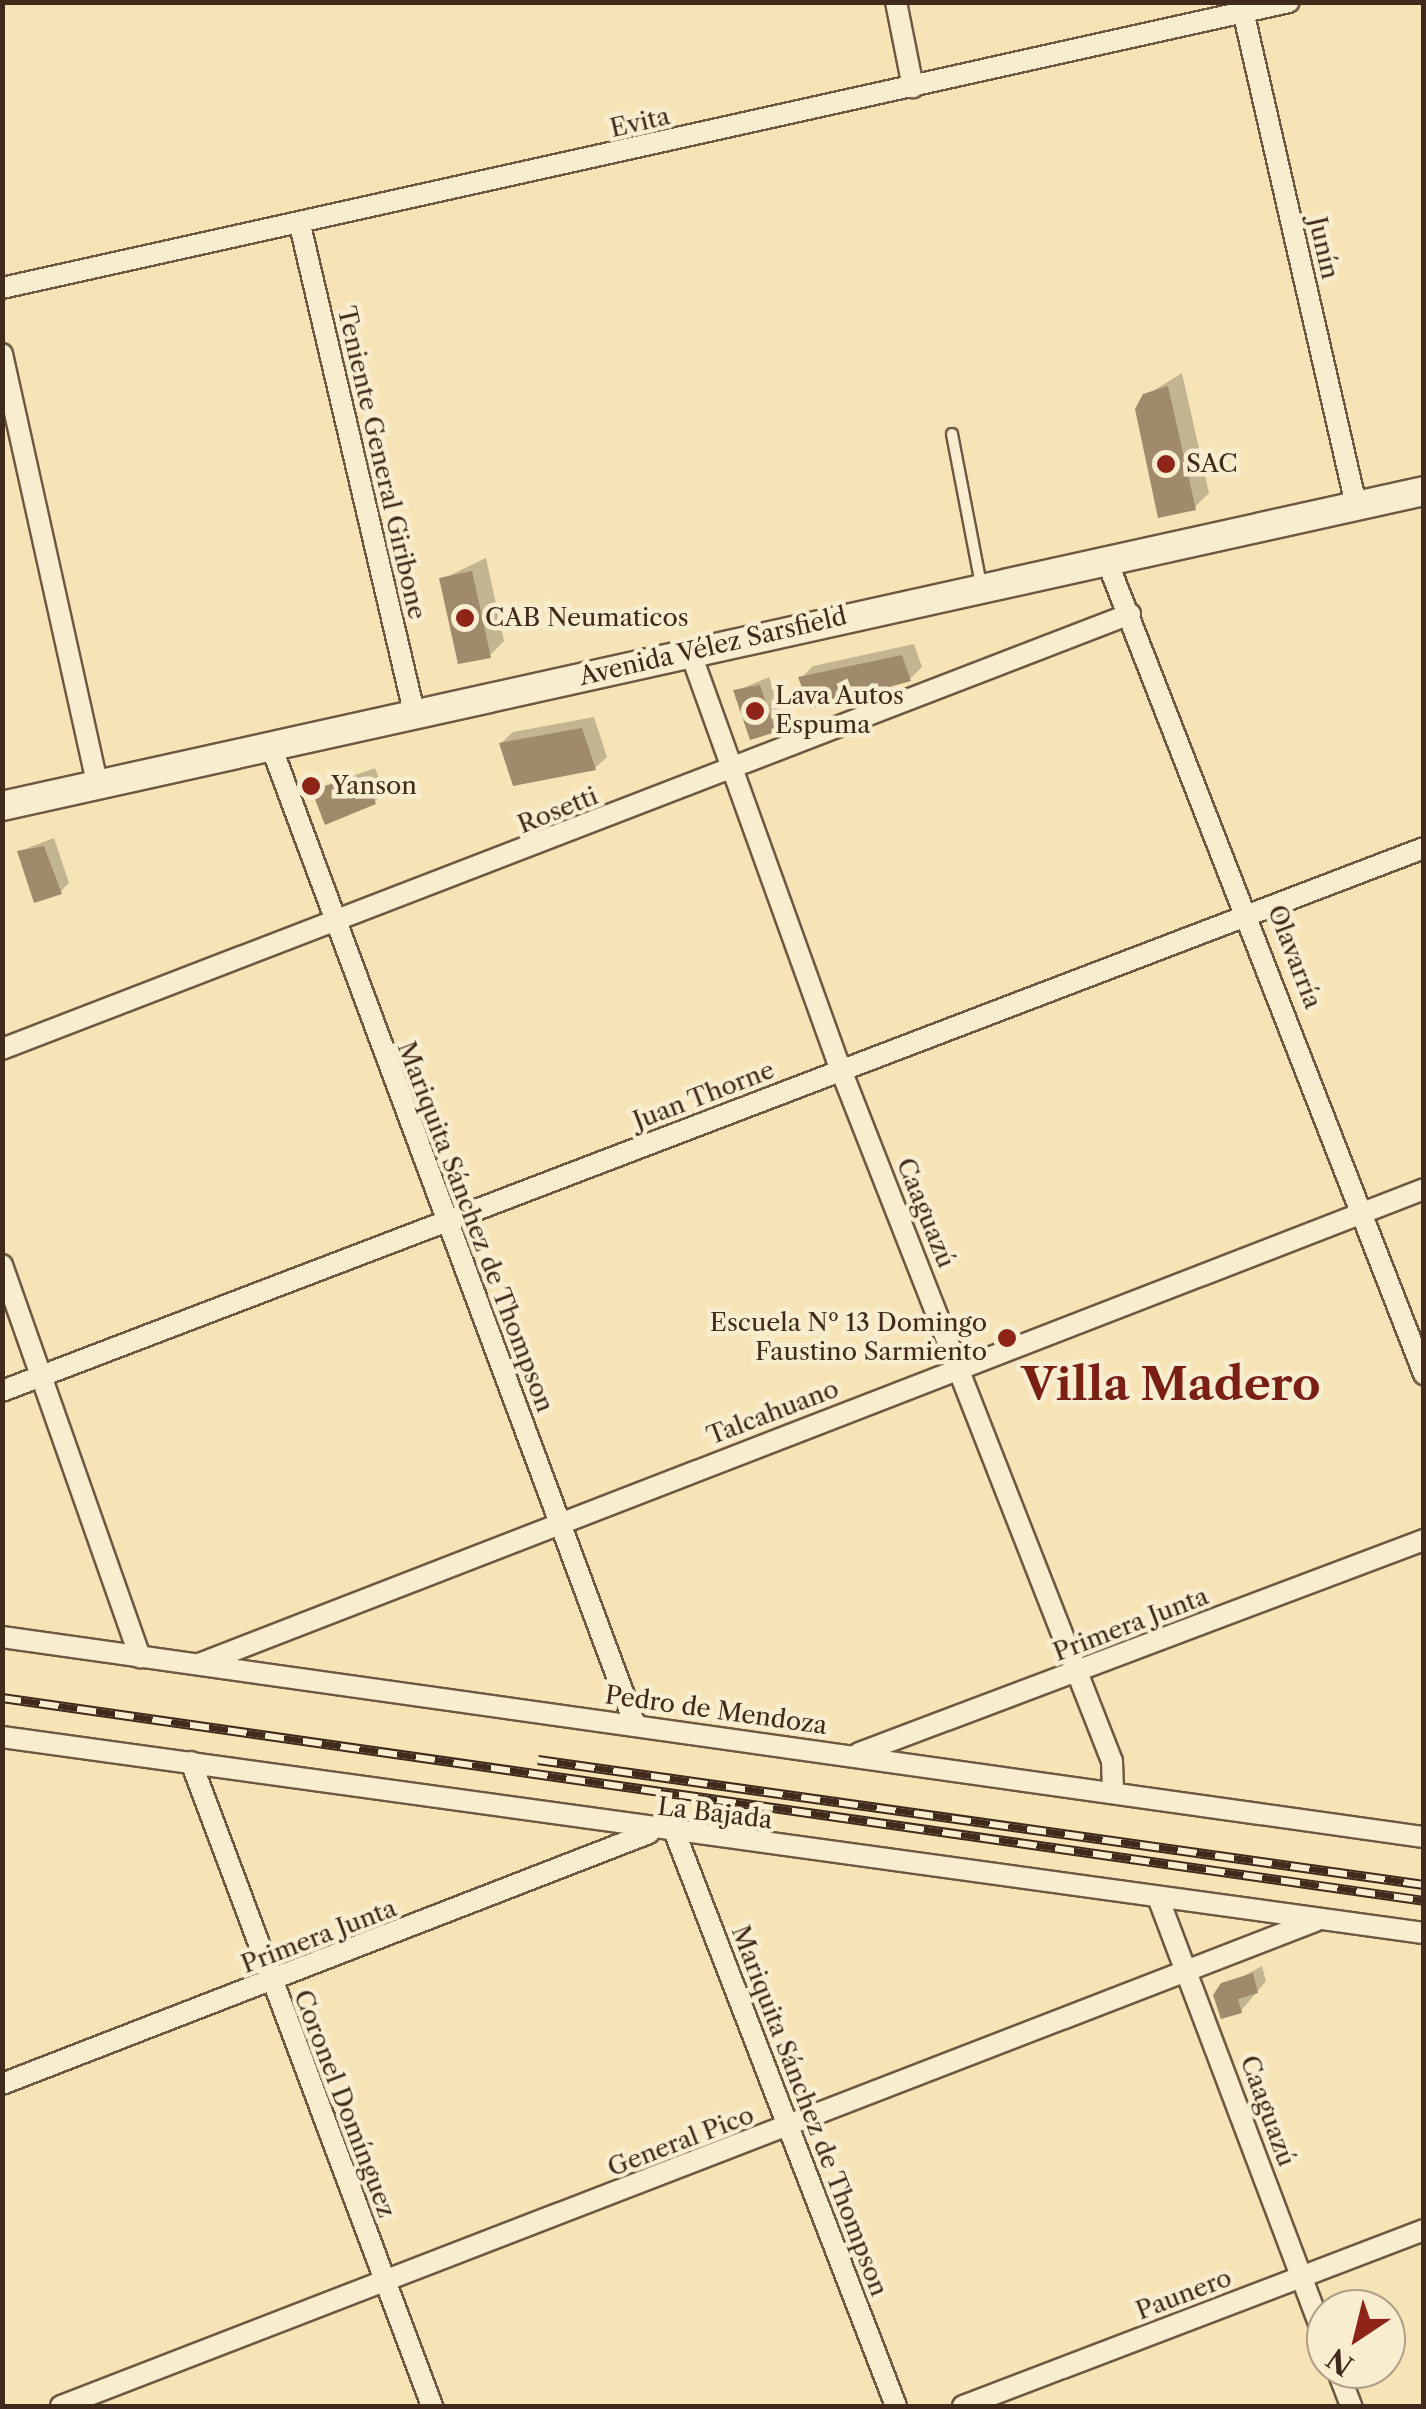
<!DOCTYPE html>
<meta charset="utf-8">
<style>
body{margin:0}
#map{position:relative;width:1426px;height:2409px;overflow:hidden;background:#f6e3b6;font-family:"Libre Caslon Text",serif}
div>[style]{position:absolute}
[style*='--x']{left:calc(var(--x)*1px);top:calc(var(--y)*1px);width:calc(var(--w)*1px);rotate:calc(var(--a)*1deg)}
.shadow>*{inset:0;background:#0003}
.building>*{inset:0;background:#9f8a6c}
.roads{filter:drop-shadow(2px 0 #6e5842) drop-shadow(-2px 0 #6e5842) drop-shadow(0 2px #6e5842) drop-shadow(0 -2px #6e5842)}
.lane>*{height:10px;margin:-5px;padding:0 5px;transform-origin:5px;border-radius:5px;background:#f9edd0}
.street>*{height:20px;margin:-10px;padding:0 10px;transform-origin:10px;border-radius:10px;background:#f9edd0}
.secondary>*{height:28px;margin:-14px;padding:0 14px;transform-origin:14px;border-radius:14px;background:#f9edd0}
.rail>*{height:10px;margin-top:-5px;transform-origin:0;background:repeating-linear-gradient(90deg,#f9edd0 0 19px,#402a1b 0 38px);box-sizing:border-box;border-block:2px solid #402a1b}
.dots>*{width:28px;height:28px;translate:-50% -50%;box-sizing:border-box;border:5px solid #f9edd0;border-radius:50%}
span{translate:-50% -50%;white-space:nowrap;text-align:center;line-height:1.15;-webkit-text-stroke:9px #f9edd0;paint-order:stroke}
.street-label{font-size:25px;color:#402a1b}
.poi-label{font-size:25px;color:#402a1b}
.left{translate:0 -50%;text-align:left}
.right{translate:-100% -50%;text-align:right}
.town-label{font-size:45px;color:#7a1f14;font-weight:700}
.frame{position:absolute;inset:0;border:5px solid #402a1b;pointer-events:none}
.north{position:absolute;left:1306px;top:2289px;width:100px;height:100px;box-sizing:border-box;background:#f9edd0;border:2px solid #af9f88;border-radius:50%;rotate:215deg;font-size:28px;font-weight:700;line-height:40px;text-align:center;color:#402a1b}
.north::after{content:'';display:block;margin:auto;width:35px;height:45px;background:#8f2418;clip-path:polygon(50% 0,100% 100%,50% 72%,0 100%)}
</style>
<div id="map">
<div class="shadow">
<i style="clip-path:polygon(1182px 373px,1209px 493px,1194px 508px,1145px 396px)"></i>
<i style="clip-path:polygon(486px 558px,504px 641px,490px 655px,442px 579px)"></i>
<i style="clip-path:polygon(914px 644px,922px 667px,910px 679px,801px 678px,813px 666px)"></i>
<i style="clip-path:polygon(769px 677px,784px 721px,775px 730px,736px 691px)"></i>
<i style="clip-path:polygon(594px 717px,607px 757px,595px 768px,501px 743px,513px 732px)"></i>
<i style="clip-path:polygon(375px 768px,384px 793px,374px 802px,314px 790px)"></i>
<i style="clip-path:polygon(54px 838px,69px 883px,60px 892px,20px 851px)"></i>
<i style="clip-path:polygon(1262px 1966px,1266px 1981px,1241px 2011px,1225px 1986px)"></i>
</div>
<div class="building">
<i style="clip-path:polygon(1168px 386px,1196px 510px,1158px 518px,1135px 409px,1143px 394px)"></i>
<i style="clip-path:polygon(472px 571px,491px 658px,458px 664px,439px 578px)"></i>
<i style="clip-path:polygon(902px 655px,911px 681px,810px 709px,798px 677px)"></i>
<i style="clip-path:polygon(760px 685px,776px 732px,750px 740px,733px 690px)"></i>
<i style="clip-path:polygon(582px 728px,596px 770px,513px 786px,499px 743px)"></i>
<i style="clip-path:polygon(366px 776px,376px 804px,325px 825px,311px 789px)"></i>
<i style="clip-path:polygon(44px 846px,62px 894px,34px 903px,17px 851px)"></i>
<i style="clip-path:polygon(1253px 1973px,1258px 1993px,1238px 1999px,1242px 2013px,1221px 2019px,1213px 1995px,1221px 1983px)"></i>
</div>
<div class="roads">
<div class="lane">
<i style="--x:952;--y:434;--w:154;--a:79.1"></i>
</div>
<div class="street">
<i style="--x:896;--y:2;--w:87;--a:78.7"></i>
<i style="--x:1241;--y:2;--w:516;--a:77.12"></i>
<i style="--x:300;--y:225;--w:500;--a:76.83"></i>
<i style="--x:2;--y:288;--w:1318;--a:-12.53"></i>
<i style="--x:2;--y:354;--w:440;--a:77.5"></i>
<i style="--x:1107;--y:561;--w:873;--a:68.7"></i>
<i style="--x:691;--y:654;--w:442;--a:70.2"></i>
<i style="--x:841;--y:1070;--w:742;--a:68.59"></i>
<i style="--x:1112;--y:1761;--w:29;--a:88"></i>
<i style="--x:271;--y:746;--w:1044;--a:69.6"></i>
<i style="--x:2;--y:1049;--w:1209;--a:-21.09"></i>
<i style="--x:2;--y:1265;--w:416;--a:70.6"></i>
<i style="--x:2;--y:1391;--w:1522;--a:-20.9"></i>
<i style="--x:2;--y:1637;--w:1436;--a:8.01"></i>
<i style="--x:199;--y:1664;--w:1314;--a:-21.19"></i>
<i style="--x:2;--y:1737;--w:1435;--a:7.85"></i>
<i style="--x:859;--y:1753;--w:604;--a:-20.66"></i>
<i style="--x:191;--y:1762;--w:688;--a:69.48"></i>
<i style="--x:675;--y:1833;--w:614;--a:68.91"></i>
<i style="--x:1159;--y:1900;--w:472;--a:69.3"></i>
<i style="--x:2;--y:2084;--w:694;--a:-21.2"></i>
<i style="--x:1337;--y:2369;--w:40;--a:69"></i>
<i style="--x:61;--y:2406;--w:1345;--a:-21.14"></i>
<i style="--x:963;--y:2406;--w:493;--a:-20.9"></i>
</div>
<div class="secondary">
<i style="--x:2;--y:806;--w:1456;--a:-12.49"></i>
</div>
</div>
<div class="rail">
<i style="--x:2;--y:1698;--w:1436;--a:8.12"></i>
<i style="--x:538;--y:1760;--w:895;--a:8.03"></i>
</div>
<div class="dots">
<i style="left:1166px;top:464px;background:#8f2418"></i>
<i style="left:465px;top:618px;background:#8f2418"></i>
<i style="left:755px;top:711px;background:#8f2418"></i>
<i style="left:311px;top:786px;background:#8f2418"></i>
<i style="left:1007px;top:1338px;background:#8f2418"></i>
</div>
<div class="street-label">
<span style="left:640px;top:123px;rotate:-13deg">Evita</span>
<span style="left:1323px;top:248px;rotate:77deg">Junín</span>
<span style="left:381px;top:463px;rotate:77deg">Teniente General Giribone</span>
<span style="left:713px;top:647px;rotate:-13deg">Avenida Vélez Sarsfield</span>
<span style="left:558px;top:811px;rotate:-22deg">Rosetti</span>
<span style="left:1294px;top:957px;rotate:69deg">Olavarría</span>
<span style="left:704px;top:1096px;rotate:-21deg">Juan Thorne</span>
<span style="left:925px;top:1213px;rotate:68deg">Caaguazú</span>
<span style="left:475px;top:1227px;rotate:69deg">Mariquita Sánchez de Thompson</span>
<span style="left:773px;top:1413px;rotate:-21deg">Talcahuano</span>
<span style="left:1131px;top:1625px;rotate:-21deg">Primera Junta</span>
<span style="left:716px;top:1711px;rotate:8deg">Pedro de Mendoza</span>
<span style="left:715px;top:1814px;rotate:7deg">La Bajada</span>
<span style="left:319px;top:1937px;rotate:-21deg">Primera Junta</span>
<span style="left:344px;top:2104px;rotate:69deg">Coronel Domínguez</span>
<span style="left:809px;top:2111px;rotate:69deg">Mariquita Sánchez de Thompson</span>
<span style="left:1267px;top:2111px;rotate:70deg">Caaguazú</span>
<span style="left:681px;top:2142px;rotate:-21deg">General Pico</span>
<span style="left:1184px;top:2295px;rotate:-21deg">Paunero</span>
</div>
<div class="poi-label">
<span class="left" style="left:1186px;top:464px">SAC</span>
<span class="left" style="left:485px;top:618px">CAB Neumaticos</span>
<span class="left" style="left:775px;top:711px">Lava Autos<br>Espuma</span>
<span class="left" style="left:331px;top:786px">Yanson</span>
<span class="right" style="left:987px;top:1338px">Escuela Nº 13 Domingo<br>Faustino Sarmiento</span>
</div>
<div class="town-label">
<span style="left:1171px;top:1385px">Villa Madero</span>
</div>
<div class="frame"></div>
<div class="north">N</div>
</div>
